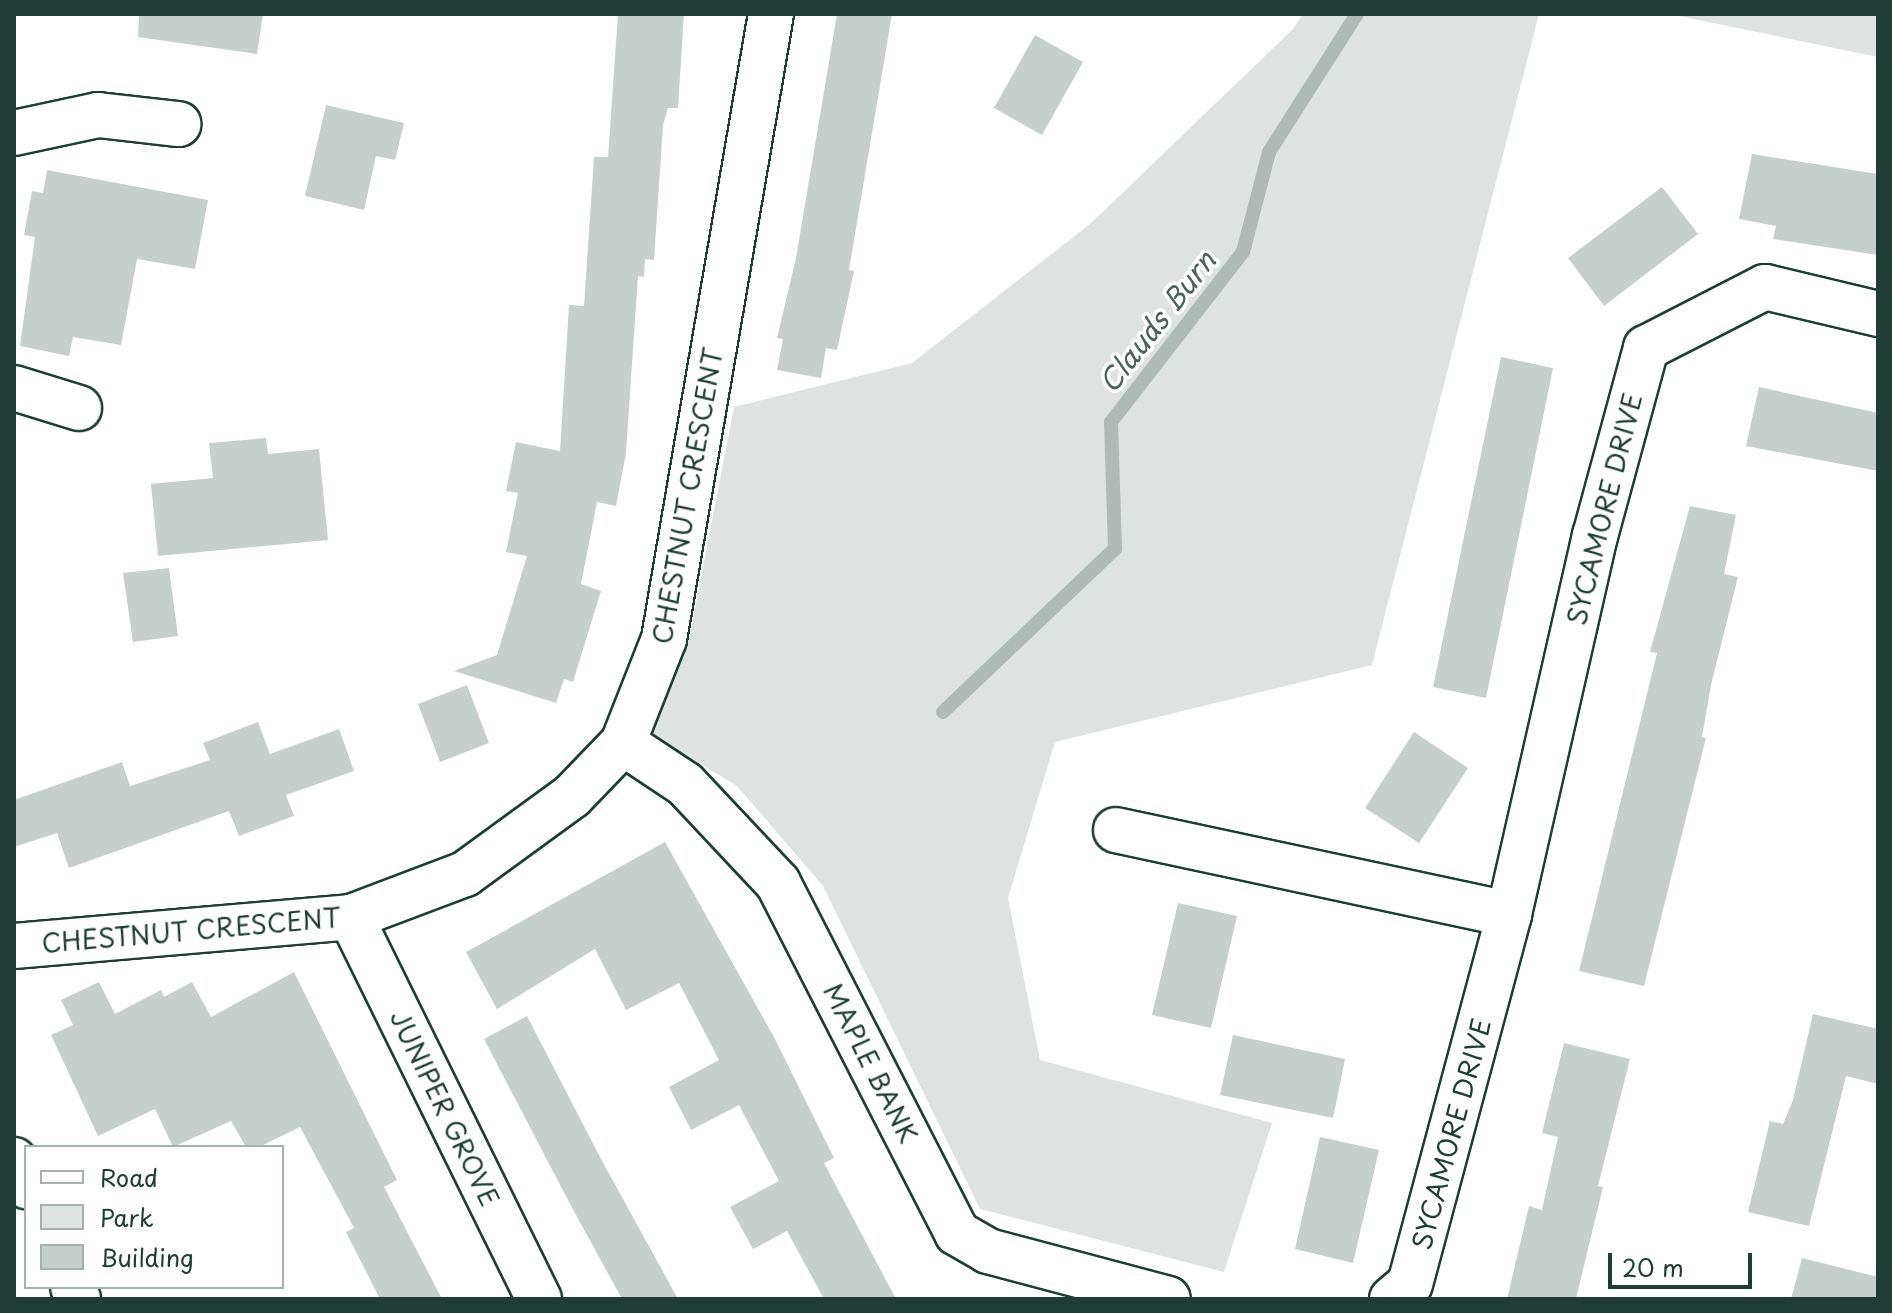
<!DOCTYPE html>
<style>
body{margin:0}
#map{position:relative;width:1892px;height:1313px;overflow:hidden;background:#fff;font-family:"Playpen Sans",sans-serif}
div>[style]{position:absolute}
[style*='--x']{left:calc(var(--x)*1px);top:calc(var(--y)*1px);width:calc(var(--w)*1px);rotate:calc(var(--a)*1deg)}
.green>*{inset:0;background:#dee3e2}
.stream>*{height:14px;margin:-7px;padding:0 7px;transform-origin:7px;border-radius:7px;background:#afbab7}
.building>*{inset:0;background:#c7cfcc}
.roads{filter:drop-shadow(2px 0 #1f3d34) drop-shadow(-2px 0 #1f3d34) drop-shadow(0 2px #1f3d34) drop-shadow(0 -2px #1f3d34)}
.minor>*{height:44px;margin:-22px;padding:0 22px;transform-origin:22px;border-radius:22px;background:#fff}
span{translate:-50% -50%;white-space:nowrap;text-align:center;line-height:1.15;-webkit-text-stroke:7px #fff;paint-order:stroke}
.street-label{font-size:26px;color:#1f3d34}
.water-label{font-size:28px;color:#4a625b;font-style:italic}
.frame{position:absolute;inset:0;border:16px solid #1f3d34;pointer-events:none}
.legend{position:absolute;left:24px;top:1145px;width:260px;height:144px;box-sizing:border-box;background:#fff;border:2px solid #a5b1ae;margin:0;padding:10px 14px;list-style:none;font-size:24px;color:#1f3d34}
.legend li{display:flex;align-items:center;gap:16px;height:40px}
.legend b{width:40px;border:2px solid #a5b1ae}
.scale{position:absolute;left:1608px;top:1253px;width:144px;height:36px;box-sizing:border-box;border:4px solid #1f3d34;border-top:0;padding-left:10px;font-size:24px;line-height:28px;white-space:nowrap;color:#1f3d34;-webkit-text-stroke:6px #fff;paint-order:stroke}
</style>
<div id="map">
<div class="green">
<i style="clip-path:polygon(1303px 14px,1539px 14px,1372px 665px,1055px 742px,1008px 898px,1040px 1060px,1272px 1123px,1224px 1272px,980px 1209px,823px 886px,737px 786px,648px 732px,689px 639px,734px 407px,912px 363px,1090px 224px,1293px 29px)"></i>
<i style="clip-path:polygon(1669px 14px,1878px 14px,1878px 57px)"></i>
</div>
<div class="stream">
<i style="--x:943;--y:712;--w:237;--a:-43.5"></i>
<i style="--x:1115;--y:549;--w:127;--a:-91.8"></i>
<i style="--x:1111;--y:422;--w:215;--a:-52.2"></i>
<i style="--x:1243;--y:252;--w:103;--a:-75.4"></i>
<i style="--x:1269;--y:152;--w:164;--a:-57.5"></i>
</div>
<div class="building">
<i style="clip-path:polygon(139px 14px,263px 14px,257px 54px,138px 37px)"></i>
<i style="clip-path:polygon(618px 14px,684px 14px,678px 108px,668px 108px,663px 125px,654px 260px,645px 259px,644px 277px,638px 276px,626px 453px,616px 506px,597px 502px,581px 584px,601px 591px,573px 682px,564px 679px,556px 703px,454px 671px,497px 655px,527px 556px,506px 552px,518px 493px,506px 491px,516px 442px,560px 451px,569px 305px,584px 306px,594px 157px,608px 157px)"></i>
<i style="clip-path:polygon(837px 14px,892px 14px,849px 270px,854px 271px,837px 350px,826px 348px,821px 378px,777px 370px,783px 339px,777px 338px,796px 258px)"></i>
<i style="clip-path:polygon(1035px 35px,1083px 62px,1042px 135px,994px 108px)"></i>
<i style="clip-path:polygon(326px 105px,404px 123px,395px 160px,376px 156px,364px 210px,305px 196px)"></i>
<i style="clip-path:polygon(1752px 154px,1878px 174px,1878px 255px,1773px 239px,1776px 226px,1739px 219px)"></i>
<i style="clip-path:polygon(47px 170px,208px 200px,195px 269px,137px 259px,121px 345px,73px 337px,69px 356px,20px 346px,35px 237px,24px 235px,32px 191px,43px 193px)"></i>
<i style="clip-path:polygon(1662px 187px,1698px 234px,1604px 306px,1568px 258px)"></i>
<i style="clip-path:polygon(1501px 357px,1553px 368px,1486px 698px,1433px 687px)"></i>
<i style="clip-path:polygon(1759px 387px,1878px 413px,1878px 471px,1746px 446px)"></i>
<i style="clip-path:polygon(266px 438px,268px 454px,319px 449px,328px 540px,158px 556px,151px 484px,213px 478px,209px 443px)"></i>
<i style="clip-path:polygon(1690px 506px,1736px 515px,1724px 574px,1738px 577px,1711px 685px,1702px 737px,1706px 738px,1644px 986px,1579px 971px,1657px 653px,1650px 652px)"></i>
<i style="clip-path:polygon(169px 568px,178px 636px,133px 642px,123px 573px)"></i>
<i style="clip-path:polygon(467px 685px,489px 743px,440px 762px,418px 704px)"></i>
<i style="clip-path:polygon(258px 722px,270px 754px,339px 729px,354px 771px,286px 795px,294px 816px,239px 836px,229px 811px,69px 868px,57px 833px,14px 847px,14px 800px,122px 762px,130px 786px,210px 760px,203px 743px)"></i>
<i style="clip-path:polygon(1414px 732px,1468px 768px,1419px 843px,1365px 808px)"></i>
<i style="clip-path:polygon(665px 842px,775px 1039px,834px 1158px,824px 1163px,896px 1299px,824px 1299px,787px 1231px,753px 1249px,730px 1207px,779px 1181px,739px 1105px,691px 1130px,669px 1087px,719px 1060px,679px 983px,626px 1010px,595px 949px,497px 1009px,466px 952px)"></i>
<i style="clip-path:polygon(1178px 903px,1237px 916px,1211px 1028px,1152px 1015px)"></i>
<i style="clip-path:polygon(294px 972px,397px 1180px,384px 1187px,442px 1299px,380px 1299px,346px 1232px,354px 1228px,300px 1127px,259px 1147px,246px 1147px,231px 1121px,173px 1147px,155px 1109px,98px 1136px,51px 1035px,73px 1025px,61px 1000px,99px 982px,115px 1014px,161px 990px,164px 997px,192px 982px,211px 1017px)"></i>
<i style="clip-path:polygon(1813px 1014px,1878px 1029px,1878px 1084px,1846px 1076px,1809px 1226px,1748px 1212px,1770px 1121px,1783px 1124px,1793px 1100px)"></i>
<i style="clip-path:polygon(527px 1016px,601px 1159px,678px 1299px,622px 1299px,570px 1204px,484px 1039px)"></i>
<i style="clip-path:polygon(1233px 1035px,1345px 1059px,1333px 1118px,1220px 1095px)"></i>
<i style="clip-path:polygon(1564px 1043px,1630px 1059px,1598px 1186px,1603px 1187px,1576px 1299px,1507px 1299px,1529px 1206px,1542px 1210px,1558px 1137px,1542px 1133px)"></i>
<i style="clip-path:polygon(1320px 1137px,1379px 1150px,1353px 1263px,1295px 1249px)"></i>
<i style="clip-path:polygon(1802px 1258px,1878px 1277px,1878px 1299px,1791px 1299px)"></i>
</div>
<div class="roads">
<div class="minor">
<i style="--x:14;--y:133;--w:86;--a:-12.1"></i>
<i style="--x:98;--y:115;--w:81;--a:6.4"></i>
<i style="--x:14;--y:388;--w:68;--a:17.1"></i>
<i style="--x:623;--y:743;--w:74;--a:33.5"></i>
<i style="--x:685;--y:784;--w:136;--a:46.8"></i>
<i style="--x:778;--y:883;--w:393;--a:62.9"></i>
<i style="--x:957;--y:1233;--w:36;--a:30"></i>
<i style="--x:988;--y:1251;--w:186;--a:14.9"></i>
<i style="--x:1116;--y:830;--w:402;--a:12.1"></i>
<i style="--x:351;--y:917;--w:426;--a:63.8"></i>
<i style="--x:14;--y:946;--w:338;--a:-4.9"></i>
<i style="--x:351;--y:917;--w:122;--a:-20.7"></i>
<i style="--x:465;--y:874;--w:132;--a:-36.1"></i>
<i style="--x:572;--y:796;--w:74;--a:-46.1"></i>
<i style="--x:623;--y:743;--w:112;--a:-68.5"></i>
<i style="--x:664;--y:639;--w:634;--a:-80.29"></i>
<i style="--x:14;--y:1160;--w:29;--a:65"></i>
<i style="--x:73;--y:1287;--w:13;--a:67"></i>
<i style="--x:1392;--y:1299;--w:23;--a:-40"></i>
<i style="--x:1410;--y:1284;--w:383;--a:-75"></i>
<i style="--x:1509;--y:914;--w:388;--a:-77.2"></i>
<i style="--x:1595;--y:536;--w:195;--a:-74.8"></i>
<i style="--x:1646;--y:348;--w:134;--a:-27.1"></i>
<i style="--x:1765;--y:287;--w:116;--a:13.4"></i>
</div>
</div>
<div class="street-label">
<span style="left:687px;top:496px;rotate:-80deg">CHESTNUT CRESCENT</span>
<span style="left:1604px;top:509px;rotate:-76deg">SYCAMORE DRIVE</span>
<span style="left:191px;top:930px;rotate:-5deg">CHESTNUT CRESCENT</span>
<span style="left:871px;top:1063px;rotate:63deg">MAPLE BANK</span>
<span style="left:445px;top:1108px;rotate:64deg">JUNIPER GROVE</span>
<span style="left:1451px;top:1134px;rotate:-75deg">SYCAMORE DRIVE</span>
</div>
<div class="water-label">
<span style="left:1157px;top:321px;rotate:-52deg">Clauds Burn</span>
</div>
<div class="frame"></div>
<ul class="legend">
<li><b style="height:10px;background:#fff"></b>Road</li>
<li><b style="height:22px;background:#dee3e2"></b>Park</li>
<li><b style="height:22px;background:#c7cfcc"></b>Building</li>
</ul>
<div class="scale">20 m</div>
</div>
